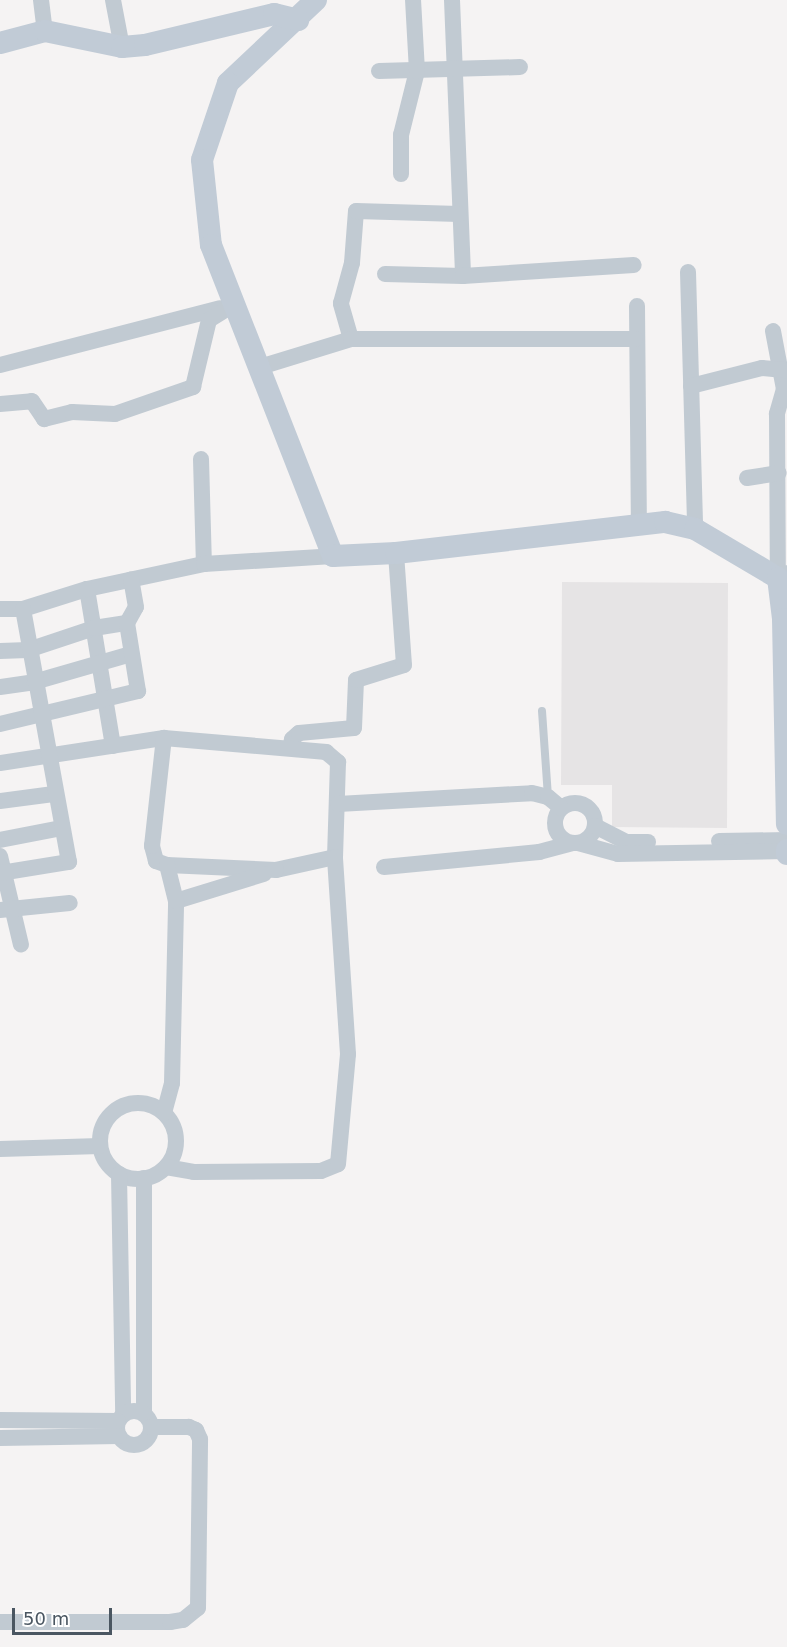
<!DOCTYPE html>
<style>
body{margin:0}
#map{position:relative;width:787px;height:1647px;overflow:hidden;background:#f5f3f3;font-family:"DejaVu Sans",sans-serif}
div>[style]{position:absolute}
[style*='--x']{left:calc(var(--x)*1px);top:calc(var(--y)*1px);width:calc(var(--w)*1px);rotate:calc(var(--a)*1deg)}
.education>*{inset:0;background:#e6e4e5}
.lane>*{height:8px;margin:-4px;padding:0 4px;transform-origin:4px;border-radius:4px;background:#c1cad2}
.street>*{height:16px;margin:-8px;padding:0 8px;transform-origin:8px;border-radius:8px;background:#c1cad2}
.street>.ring{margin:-8px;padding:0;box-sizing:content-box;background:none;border:16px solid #c1cad2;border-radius:50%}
.secondary>*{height:22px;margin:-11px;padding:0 11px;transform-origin:11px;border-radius:11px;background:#c1cbd6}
span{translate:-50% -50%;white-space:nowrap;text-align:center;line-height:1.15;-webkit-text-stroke:5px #fff;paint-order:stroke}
.scale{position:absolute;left:12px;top:1608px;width:100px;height:27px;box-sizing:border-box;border:3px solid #4a5661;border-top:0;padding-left:8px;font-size:18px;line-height:21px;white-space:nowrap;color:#4a5661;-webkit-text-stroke:4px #fff;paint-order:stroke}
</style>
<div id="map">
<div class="education">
<i style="clip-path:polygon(562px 582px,728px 583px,727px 828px,612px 827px,612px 785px,561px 785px)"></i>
</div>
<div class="lane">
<i style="--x:542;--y:711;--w:86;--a:86"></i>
</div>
<div class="street">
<i style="--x:41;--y:0;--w:31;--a:83"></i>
<i style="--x:113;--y:0;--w:48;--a:79.2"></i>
<i style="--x:452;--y:0;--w:276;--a:87.7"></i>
<i style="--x:379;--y:71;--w:141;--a:-1.6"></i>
<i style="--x:401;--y:174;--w:39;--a:-90"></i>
<i style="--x:401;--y:135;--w:66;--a:-76"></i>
<i style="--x:417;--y:71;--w:71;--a:-93.2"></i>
<i style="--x:688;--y:272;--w:257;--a:88.4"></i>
<i style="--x:385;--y:274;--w:78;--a:1.5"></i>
<i style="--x:463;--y:276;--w:171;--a:-3.7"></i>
<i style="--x:637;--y:306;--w:217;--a:89.5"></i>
<i style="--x:773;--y:331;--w:59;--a:79.3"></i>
<i style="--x:784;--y:389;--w:26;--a:106"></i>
<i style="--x:777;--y:414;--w:164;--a:89.7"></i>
<i style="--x:778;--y:578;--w:9;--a:-32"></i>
<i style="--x:351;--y:339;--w:37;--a:-106"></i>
<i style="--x:341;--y:303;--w:41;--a:-74.6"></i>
<i style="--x:352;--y:263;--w:52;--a:-85.6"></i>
<i style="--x:356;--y:211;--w:103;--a:1.7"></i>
<i style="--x:0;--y:365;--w:227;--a:-14.5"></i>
<i style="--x:260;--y:367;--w:95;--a:-17.1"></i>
<i style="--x:351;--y:339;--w:284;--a:0"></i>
<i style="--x:691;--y:386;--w:73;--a:-14.2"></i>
<i style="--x:762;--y:368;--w:25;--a:5"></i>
<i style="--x:0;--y:404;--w:32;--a:-5"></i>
<i style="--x:32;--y:401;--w:22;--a:56"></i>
<i style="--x:44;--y:419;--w:29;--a:-14"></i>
<i style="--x:72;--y:412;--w:43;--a:2.7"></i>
<i style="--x:115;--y:414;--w:83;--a:-19.1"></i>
<i style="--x:193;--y:387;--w:69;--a:-76.6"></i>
<i style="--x:209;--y:320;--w:28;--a:-32"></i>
<i style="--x:201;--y:459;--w:105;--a:88.4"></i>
<i style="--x:747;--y:478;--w:32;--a:-9"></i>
<i style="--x:87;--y:589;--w:159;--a:80.6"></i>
<i style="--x:0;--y:609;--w:23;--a:0"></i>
<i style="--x:23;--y:609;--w:67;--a:-17.4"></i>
<i style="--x:87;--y:589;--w:120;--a:-12.1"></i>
<i style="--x:204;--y:564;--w:129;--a:-3.5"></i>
<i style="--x:0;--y:651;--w:28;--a:-2"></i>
<i style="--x:28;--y:650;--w:70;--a:-18.4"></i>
<i style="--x:94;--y:628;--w:33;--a:-9"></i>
<i style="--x:0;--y:687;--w:34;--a:-8"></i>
<i style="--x:34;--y:682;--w:101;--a:-16.1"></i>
<i style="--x:0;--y:724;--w:142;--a:-13.4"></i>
<i style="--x:138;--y:691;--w:69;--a:-99.2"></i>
<i style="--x:127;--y:623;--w:18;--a:-61"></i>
<i style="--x:136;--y:607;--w:28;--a:-100"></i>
<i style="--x:290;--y:748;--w:9;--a:-77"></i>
<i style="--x:292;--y:739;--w:9;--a:-41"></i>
<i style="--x:299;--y:733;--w:55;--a:-5.2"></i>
<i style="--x:354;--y:728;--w:48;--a:-87.6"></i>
<i style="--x:356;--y:680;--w:50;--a:-17.4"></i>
<i style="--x:404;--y:665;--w:112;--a:-94.1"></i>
<i style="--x:0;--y:763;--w:166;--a:-8.7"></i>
<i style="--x:164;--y:738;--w:163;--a:4.9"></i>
<i style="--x:326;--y:752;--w:16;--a:40"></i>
<i style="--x:338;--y:762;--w:95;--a:91.8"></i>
<i style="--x:335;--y:857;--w:60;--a:167.6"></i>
<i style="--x:276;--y:870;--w:109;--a:-177.4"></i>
<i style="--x:167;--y:865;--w:12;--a:-160"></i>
<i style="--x:156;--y:861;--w:16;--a:-105"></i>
<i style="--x:152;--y:846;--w:109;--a:-83.7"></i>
<i style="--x:0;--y:801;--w:54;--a:-7.4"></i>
<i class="ring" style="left:555px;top:803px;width:24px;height:24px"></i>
<i style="--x:338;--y:804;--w:194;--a:-3.2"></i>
<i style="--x:532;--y:793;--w:16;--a:14"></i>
<i style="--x:548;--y:797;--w:17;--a:40"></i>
<i style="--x:595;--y:826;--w:36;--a:27"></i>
<i style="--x:627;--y:842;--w:21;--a:0"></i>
<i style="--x:0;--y:840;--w:62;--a:-11.1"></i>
<i style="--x:719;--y:841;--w:68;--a:-0.8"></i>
<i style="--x:578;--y:843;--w:41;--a:15.4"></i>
<i style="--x:618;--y:854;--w:169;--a:-1"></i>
<i style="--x:0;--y:856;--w:91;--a:76.7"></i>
<i style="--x:384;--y:867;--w:156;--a:-5.5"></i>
<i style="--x:539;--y:852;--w:34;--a:-15"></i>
<i style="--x:0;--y:873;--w:70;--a:-9.1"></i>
<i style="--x:69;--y:862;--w:257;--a:-100.3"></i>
<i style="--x:176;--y:901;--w:92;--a:-17.1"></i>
<i style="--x:0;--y:910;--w:70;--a:-5.7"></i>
<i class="ring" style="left:100px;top:1103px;width:60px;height:60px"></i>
<i style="--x:164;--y:1113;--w:31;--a:-75"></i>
<i style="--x:172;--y:1083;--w:182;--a:-88.7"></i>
<i style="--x:176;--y:901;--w:37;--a:-104"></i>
<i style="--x:0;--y:1149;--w:100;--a:-1.7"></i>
<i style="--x:166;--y:1167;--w:28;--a:10"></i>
<i style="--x:194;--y:1172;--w:127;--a:-0.5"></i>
<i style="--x:321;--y:1171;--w:18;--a:-22"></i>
<i style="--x:338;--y:1164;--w:110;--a:-84.8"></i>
<i style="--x:348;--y:1054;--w:197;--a:-93.8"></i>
<i style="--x:119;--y:1174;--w:241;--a:89"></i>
<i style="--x:144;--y:1178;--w:236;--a:90"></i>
<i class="ring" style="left:117px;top:1411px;width:18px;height:18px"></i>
<i style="--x:0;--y:1420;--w:118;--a:0.5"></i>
<i style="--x:0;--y:1438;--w:119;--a:-1"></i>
<i style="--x:0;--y:1622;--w:170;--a:0"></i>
<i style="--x:170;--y:1622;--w:13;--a:-9"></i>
<i style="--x:183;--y:1620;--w:19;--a:-39"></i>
<i style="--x:198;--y:1608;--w:169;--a:-89.3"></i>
<i style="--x:200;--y:1439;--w:10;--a:-114"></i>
<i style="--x:196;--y:1430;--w:8;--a:-157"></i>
<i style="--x:189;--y:1427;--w:38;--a:180"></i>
</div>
<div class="secondary">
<i style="--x:316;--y:0;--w:121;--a:136.7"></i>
<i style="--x:228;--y:83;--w:81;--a:108.7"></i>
<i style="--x:202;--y:160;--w:85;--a:84"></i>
<i style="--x:211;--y:245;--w:334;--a:68.6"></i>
<i style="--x:333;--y:556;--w:63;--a:-2.7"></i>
<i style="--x:396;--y:553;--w:271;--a:-6.6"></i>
<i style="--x:665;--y:522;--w:31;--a:13"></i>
<i style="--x:695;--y:529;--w:96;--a:30.6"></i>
<i style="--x:778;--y:578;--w:41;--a:83"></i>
<i style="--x:783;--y:619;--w:205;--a:88.9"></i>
<i style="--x:0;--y:43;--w:47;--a:-14.9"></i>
<i style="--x:45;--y:31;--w:79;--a:11.7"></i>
<i style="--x:122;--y:47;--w:23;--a:-5"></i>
<i style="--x:145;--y:45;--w:133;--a:-13.5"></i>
<i style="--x:274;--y:14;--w:25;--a:14"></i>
<i style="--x:787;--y:850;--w:4;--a:90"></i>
</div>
<div class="scale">50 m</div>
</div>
